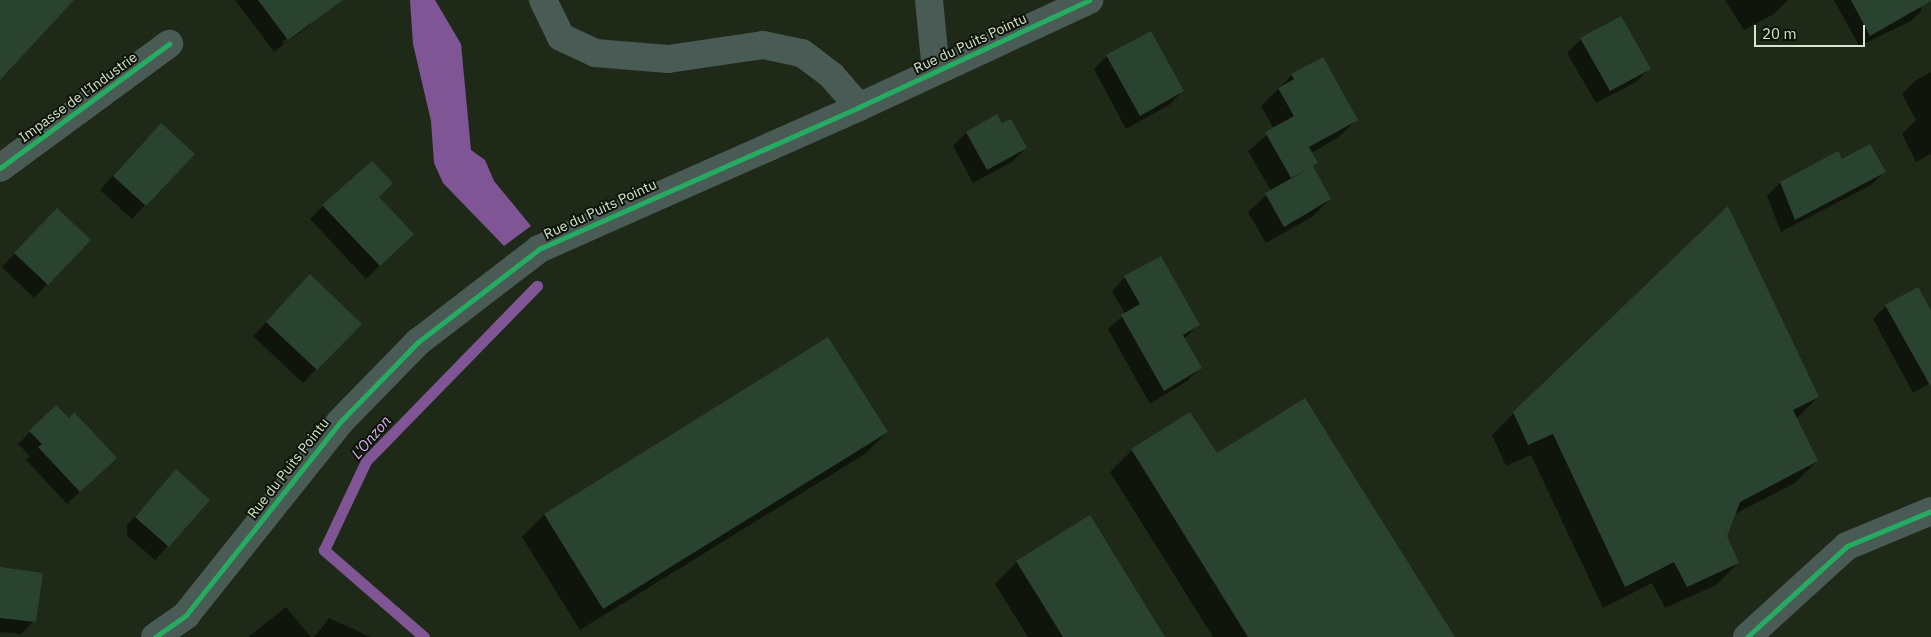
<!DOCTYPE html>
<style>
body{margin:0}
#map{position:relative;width:1931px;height:637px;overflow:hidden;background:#1f2918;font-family:"IBM Plex Sans",sans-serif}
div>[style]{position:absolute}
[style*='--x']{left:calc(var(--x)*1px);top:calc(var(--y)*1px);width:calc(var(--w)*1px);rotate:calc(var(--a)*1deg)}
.water>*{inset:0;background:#7f5595}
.shadow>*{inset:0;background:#0007}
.stream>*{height:11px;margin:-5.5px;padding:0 5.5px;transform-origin:5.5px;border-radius:5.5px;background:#7f5595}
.building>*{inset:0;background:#2a4331}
.minor>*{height:28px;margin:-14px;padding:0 14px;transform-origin:14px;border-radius:14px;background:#4a5b56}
.cycleway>*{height:5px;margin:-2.5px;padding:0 2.5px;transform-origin:2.5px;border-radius:2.5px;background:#26ab63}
span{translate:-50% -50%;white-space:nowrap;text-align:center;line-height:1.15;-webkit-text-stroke:4px #0d1508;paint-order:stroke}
.street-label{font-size:14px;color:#d7e2d0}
.water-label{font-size:15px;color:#dfadfb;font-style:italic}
.scale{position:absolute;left:1754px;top:25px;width:111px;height:22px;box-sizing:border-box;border:2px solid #d7e2d0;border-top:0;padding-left:6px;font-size:15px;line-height:18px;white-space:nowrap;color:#d7e2d0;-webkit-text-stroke:4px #0d1508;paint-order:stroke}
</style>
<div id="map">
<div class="water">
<i style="clip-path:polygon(410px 0,435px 0,461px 44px,471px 150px,485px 160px,494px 181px,531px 226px,504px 246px,443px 183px,434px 163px,431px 121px,413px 44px)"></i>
</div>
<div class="shadow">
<i style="clip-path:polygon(evenodd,235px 0,315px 0,324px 12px,274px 52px,235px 0,310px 22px,310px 25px,284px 44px,282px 42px,310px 22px)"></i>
<i style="clip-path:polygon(1725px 0,1787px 0,1787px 1px,1774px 14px,1744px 30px)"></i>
<i style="clip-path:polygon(1834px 0,1916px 0,1922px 10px,1911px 21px,1859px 46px)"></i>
<i style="clip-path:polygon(1621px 18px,1649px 69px,1636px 82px,1596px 103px,1567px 53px,1581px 39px)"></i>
<i style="clip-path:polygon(1107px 56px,1183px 91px,1169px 105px,1126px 129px,1094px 69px)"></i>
<i style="clip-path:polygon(1931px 72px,1931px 154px,1916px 162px,1902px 134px,1916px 120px,1902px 94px,1916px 80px)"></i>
<i style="clip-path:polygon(1292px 75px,1356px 120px,1339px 137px,1311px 153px,1317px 163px,1312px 168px,1330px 199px,1312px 217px,1266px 243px,1248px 212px,1271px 191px,1248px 151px,1274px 129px,1261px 106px)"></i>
<i style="clip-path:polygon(996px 116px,1026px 148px,1012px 162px,973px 183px,953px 146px,966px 133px)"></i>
<i style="clip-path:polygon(147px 138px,193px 154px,132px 219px,100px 190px)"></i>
<i style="clip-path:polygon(1841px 160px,1885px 172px,1871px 185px,1781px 232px,1767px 196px,1780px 183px)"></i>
<i style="clip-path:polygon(377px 197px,399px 247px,366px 279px,310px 219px,323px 206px)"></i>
<i style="clip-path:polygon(44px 223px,89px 240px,34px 298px,2px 267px)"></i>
<i style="clip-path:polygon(1125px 277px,1198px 325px,1184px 339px,1200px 368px,1187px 381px,1150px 404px,1108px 329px,1125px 314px,1112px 291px)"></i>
<i style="clip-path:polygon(297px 290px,360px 324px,303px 383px,253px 336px)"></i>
<i style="clip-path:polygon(1886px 306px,1931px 313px,1931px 383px,1913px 393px,1873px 319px)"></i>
<i style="clip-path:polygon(828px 339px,887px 432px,865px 454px,580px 630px,522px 537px,544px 515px)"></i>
<i style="clip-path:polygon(1818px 397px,1796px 419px,1817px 461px,1795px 483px,1733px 515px,1725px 536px,1738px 563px,1716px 585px,1665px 608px,1652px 583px,1603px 608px,1531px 455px,1506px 466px,1492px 435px,1514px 413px)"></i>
<i style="clip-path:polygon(56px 406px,103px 470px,67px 504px,26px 460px,30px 456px,18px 444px)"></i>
<i style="clip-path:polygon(1190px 414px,1216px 455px,1453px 637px,1213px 637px,1110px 472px,1132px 450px)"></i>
<i style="clip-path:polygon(176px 471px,168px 546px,155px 560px,127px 536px,127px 525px)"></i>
<i style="clip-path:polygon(1017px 562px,1164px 637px,1028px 637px,995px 584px)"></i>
<i style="clip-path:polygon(0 568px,34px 621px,21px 634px,0 632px)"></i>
<i style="clip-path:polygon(286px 607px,311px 637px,248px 637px)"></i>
<i style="clip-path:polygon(329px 618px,371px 637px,314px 637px)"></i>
</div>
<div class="stream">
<i style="--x:424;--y:637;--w:133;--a:-139"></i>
<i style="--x:324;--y:550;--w:98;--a:-64.7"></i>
<i style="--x:366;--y:461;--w:245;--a:-45.7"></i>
</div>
<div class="building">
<i style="clip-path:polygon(0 0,74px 0,0 80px)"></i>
<i style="clip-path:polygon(258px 0,343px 0,288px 40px)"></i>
<i style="clip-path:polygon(1851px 0,1931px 0,1931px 1px,1870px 36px)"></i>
<i style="clip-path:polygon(1621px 16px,1651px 69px,1610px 91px,1580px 38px)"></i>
<i style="clip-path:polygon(1151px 31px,1184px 91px,1140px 116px,1106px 55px)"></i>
<i style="clip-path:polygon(1323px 57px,1358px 120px,1309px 147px,1318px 163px,1313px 166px,1331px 199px,1284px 227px,1265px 193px,1312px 167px,1291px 178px,1265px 132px,1294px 116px,1278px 88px,1294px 79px,1291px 74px)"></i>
<i style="clip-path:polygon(997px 114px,1002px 123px,1011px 119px,1027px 148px,987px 170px,966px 132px)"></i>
<i style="clip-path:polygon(161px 123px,195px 154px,146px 206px,113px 176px)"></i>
<i style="clip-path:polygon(1870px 144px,1886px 172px,1795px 220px,1780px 182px,1838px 151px,1842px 159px)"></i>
<i style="clip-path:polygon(372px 161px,393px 183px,379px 197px,414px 234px,380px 266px,322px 205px)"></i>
<i style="clip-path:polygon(1728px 206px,1819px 397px,1793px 410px,1818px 461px,1740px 502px,1727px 536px,1739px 563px,1687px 587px,1674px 562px,1625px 587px,1553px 434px,1528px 445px,1513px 412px)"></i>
<i style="clip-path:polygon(57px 208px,91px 240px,48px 285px,14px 253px)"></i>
<i style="clip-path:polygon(1161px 256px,1200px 325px,1183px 335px,1202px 368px,1164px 391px,1121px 315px,1140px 304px,1124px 276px)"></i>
<i style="clip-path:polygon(310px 274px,362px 324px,317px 370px,266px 322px)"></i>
<i style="clip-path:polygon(1918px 287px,1931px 310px,1931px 387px,1885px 305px)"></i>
<i style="clip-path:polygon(828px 337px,888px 432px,603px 609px,544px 514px)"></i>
<i style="clip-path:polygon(1305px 398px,1360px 486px,1455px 637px,1248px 637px,1131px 449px,1190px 412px,1217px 453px)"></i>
<i style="clip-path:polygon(56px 405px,69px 418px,74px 412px,117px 458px,80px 492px,38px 447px,42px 444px,29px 431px)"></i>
<i style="clip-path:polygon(176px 469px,210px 500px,169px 547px,135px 517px)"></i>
<i style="clip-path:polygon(1090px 515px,1165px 637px,1063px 637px,1016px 561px)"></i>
<i style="clip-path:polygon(0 567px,43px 573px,36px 622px,0 618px)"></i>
</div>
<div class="minor">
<i style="--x:543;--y:0;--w:41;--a:64.1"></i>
<i style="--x:561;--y:37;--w:38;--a:25"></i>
<i style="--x:595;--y:53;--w:73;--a:4.7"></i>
<i style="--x:668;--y:59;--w:96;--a:-8.4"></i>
<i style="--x:763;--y:45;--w:40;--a:12"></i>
<i style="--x:802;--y:53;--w:38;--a:37"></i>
<i style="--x:832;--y:76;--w:41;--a:48.9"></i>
<i style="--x:929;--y:0;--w:71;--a:84.4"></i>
<i style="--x:0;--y:168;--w:210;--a:-36.3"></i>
<i style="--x:155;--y:637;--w:38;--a:-35"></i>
<i style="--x:186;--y:615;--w:247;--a:-51.4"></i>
<i style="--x:340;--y:422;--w:112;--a:-45.7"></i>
<i style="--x:418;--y:342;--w:153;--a:-37.5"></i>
<i style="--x:539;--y:249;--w:350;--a:-23.9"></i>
<i style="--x:859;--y:107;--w:254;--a:-24.9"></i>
<i style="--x:1747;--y:637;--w:135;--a:-42.3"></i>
<i style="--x:1847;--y:546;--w:91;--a:-22.6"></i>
</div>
<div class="cycleway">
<i style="--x:0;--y:168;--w:210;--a:-36.3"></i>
<i style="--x:155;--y:637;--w:38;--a:-35"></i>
<i style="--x:186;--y:615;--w:247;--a:-51.4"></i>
<i style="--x:340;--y:422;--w:112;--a:-45.7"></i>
<i style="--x:418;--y:342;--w:153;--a:-37.5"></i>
<i style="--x:539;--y:249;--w:350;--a:-23.9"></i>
<i style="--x:859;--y:107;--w:254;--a:-24.9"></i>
<i style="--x:1747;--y:637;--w:135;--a:-42.3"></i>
<i style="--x:1847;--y:546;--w:91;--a:-22.6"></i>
</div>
<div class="street-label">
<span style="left:970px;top:43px;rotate:-25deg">Rue du Puits Pointu</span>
<span style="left:78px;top:97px;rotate:-36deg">Impasse de l'Industrie</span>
<span style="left:600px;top:209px;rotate:-25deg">Rue du Puits Pointu</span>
<span style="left:288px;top:468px;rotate:-52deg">Rue du Puits Pointu</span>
</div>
<div class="water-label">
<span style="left:371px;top:437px;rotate:-49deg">L'Onzon</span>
</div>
<div class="scale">20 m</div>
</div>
